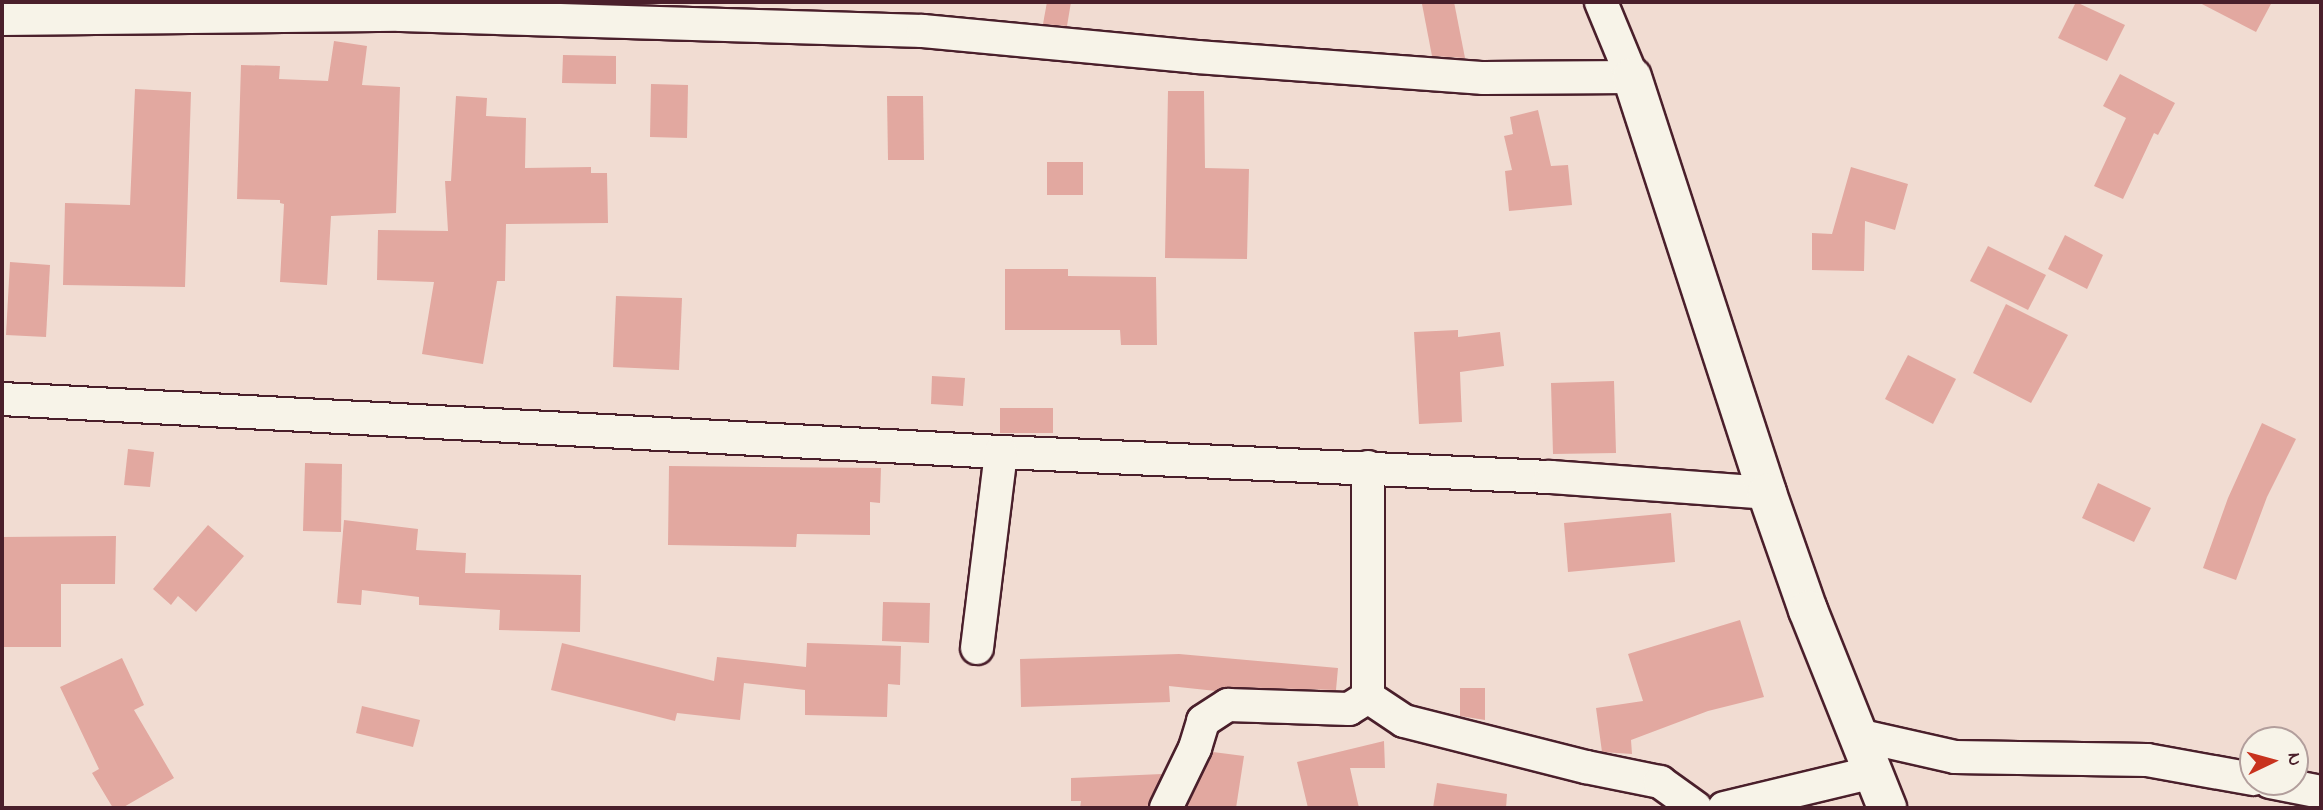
<!DOCTYPE html>
<style>
body{margin:0}
#map{position:relative;width:2323px;height:810px;overflow:hidden;background:#f1dcd2;font-family:"Indie Flower",sans-serif}
div>[style]{position:absolute}
[style*='--x']{left:calc(var(--x)*1px);top:calc(var(--y)*1px);width:calc(var(--w)*1px);rotate:calc(var(--a)*1deg)}
.building>*{inset:0;background:#e2a8a0}
.roads{filter:drop-shadow(2px 0 #4a1f2b) drop-shadow(-2px 0 #4a1f2b) drop-shadow(0 2px #4a1f2b) drop-shadow(0 -2px #4a1f2b)}
.minor>*{height:32px;margin:-16px;padding:0 16px;transform-origin:16px;border-radius:16px;background:#f7f3e8}
.tertiary>*{height:38px;margin:-19px;padding:0 19px;transform-origin:19px;border-radius:19px;background:#f7f3e8}
span{translate:-50% -50%;white-space:nowrap;text-align:center;line-height:1.15;-webkit-text-stroke:6px #f7f3e8;paint-order:stroke}
.frame{position:absolute;inset:0;border:4px solid #4a1f2b;pointer-events:none}
.north{position:absolute;left:2239px;top:726px;width:70px;height:70px;box-sizing:border-box;background:#f7f3e8;border:2px solid #b29e9c;border-radius:50%;rotate:85deg;font-size:19px;font-weight:700;line-height:28px;text-align:center;color:#4a1f2b}
.north::after{content:'';display:block;margin:auto;width:24px;height:32px;background:#c8321e;clip-path:polygon(50% 0,100% 100%,50% 72%,0 100%)}
</style>
<div id="map">
<div class="building">
<i style="clip-path:polygon(1047px 2px,1071px 2px,1067px 26px,1043px 24px)"></i>
<i style="clip-path:polygon(1436px 2px,1454px 2px,1465px 58px,1432px 56px,1422px 4px)"></i>
<i style="clip-path:polygon(2076px 2px,2125px 25px,2107px 61px,2058px 38px)"></i>
<i style="clip-path:polygon(2198px 2px,2272px 2px,2256px 32px)"></i>
<i style="clip-path:polygon(334px 41px,367px 46px,362px 85px,400px 87px,396px 213px,331px 216px,327px 285px,280px 282px,284px 204px,280px 203px,280px 200px,237px 199px,241px 65px,280px 66px,279px 79px,328px 81px)"></i>
<i style="clip-path:polygon(563px 55px,616px 56px,616px 84px,562px 83px)"></i>
<i style="clip-path:polygon(2120px 74px,2175px 103px,2158px 135px,2154px 133px,2123px 199px,2094px 186px,2126px 118px,2103px 106px)"></i>
<i style="clip-path:polygon(651px 84px,688px 85px,687px 138px,650px 137px)"></i>
<i style="clip-path:polygon(135px 89px,191px 92px,185px 287px,63px 285px,65px 203px,130px 205px)"></i>
<i style="clip-path:polygon(1168px 91px,1204px 91px,1205px 168px,1249px 169px,1247px 259px,1165px 258px)"></i>
<i style="clip-path:polygon(456px 96px,487px 98px,486px 116px,526px 118px,525px 168px,591px 167px,591px 173px,607px 173px,608px 223px,506px 224px,505px 281px,497px 281px,483px 364px,422px 354px,434px 282px,377px 280px,378px 230px,448px 231px,445px 181px,451px 181px)"></i>
<i style="clip-path:polygon(887px 96px,923px 96px,924px 160px,888px 160px)"></i>
<i style="clip-path:polygon(1538px 110px,1551px 166px,1568px 165px,1572px 205px,1509px 211px,1505px 171px,1512px 170px,1504px 136px,1513px 134px,1510px 117px)"></i>
<i style="clip-path:polygon(1047px 162px,1083px 162px,1083px 195px,1047px 195px)"></i>
<i style="clip-path:polygon(1851px 167px,1908px 184px,1895px 230px,1865px 221px,1864px 271px,1812px 270px,1812px 233px,1832px 234px)"></i>
<i style="clip-path:polygon(2065px 235px,2103px 255px,2087px 289px,2048px 269px)"></i>
<i style="clip-path:polygon(1988px 246px,2046px 275px,2028px 310px,1970px 281px)"></i>
<i style="clip-path:polygon(10px 262px,50px 265px,46px 337px,6px 335px)"></i>
<i style="clip-path:polygon(1005px 269px,1068px 269px,1068px 276px,1156px 277px,1157px 345px,1121px 345px,1120px 330px,1005px 330px)"></i>
<i style="clip-path:polygon(616px 296px,682px 298px,679px 370px,613px 367px)"></i>
<i style="clip-path:polygon(2006px 304px,2068px 335px,2031px 403px,1973px 373px)"></i>
<i style="clip-path:polygon(1458px 330px,1458px 337px,1500px 332px,1504px 366px,1460px 372px,1462px 422px,1419px 424px,1414px 332px)"></i>
<i style="clip-path:polygon(1908px 355px,1956px 379px,1933px 424px,1885px 399px)"></i>
<i style="clip-path:polygon(932px 376px,965px 378px,963px 406px,931px 404px)"></i>
<i style="clip-path:polygon(1614px 381px,1616px 453px,1553px 454px,1551px 383px)"></i>
<i style="clip-path:polygon(1000px 408px,1053px 408px,1053px 433px,1000px 433px)"></i>
<i style="clip-path:polygon(2262px 423px,2296px 439px,2267px 497px,2236px 580px,2203px 568px,2228px 498px)"></i>
<i style="clip-path:polygon(128px 449px,154px 452px,150px 487px,124px 485px)"></i>
<i style="clip-path:polygon(305px 463px,342px 464px,341px 532px,303px 531px)"></i>
<i style="clip-path:polygon(669px 466px,881px 468px,880px 503px,870px 502px,870px 535px,797px 534px,796px 547px,668px 545px)"></i>
<i style="clip-path:polygon(2098px 483px,2151px 508px,2134px 542px,2082px 518px)"></i>
<i style="clip-path:polygon(1671px 513px,1675px 562px,1568px 572px,1564px 523px)"></i>
<i style="clip-path:polygon(344px 520px,418px 529px,416px 550px,466px 553px,465px 573px,581px 575px,580px 632px,499px 630px,500px 610px,419px 605px,419px 597px,362px 590px,361px 605px,337px 603px)"></i>
<i style="clip-path:polygon(208px 525px,244px 556px,196px 612px,178px 596px,171px 605px,153px 589px)"></i>
<i style="clip-path:polygon(116px 536px,115px 584px,61px 584px,61px 647px,4px 647px,2px 537px)"></i>
<i style="clip-path:polygon(883px 602px,930px 603px,929px 643px,882px 641px)"></i>
<i style="clip-path:polygon(1740px 620px,1764px 697px,1708px 711px,1631px 740px,1632px 754px,1602px 752px,1596px 708px,1643px 701px,1628px 654px)"></i>
<i style="clip-path:polygon(562px 643px,714px 681px,717px 657px,806px 667px,807px 643px,901px 646px,900px 685px,888px 684px,887px 717px,805px 715px,805px 690px,744px 683px,740px 720px,677px 713px,675px 721px,551px 690px)"></i>
<i style="clip-path:polygon(1179px 654px,1338px 668px,1336px 690px,1229px 687px,1216px 691px,1169px 686px,1170px 702px,1021px 707px,1020px 659px)"></i>
<i style="clip-path:polygon(122px 658px,144px 705px,134px 710px,174px 778px,122px 808px,113px 808px,92px 773px,99px 769px,60px 687px)"></i>
<i style="clip-path:polygon(1460px 688px,1485px 688px,1485px 720px,1460px 716px)"></i>
<i style="clip-path:polygon(362px 706px,420px 720px,413px 747px,356px 733px)"></i>
<i style="clip-path:polygon(1384px 741px,1385px 768px,1350px 768px,1359px 808px,1308px 808px,1297px 762px)"></i>
<i style="clip-path:polygon(1213px 752px,1244px 756px,1236px 808px,1186px 808px)"></i>
<i style="clip-path:polygon(1162px 774px,1148px 808px,1080px 808px,1081px 801px,1071px 801px,1071px 778px)"></i>
<i style="clip-path:polygon(1437px 783px,1507px 794px,1506px 808px,1433px 808px)"></i>
</div>
<div class="roads">
<div class="minor">
<i style="--x:2;--y:19;--w:399;--a:-0.6"></i>
<i style="--x:401;--y:15;--w:522;--a:1.76"></i>
<i style="--x:923;--y:31;--w:275;--a:5.4"></i>
<i style="--x:1197;--y:57;--w:288;--a:4.2"></i>
<i style="--x:1484;--y:78;--w:148;--a:-0.4"></i>
<i style="--x:1632;--y:77;--w:81;--a:-112.5"></i>
<i style="--x:2;--y:399;--w:1000;--a:3.04"></i>
<i style="--x:1001;--y:452;--w:550;--a:2.61"></i>
<i style="--x:1550;--y:477;--w:218;--a:4.2"></i>
<i style="--x:977;--y:648;--w:197;--a:-83"></i>
<i style="--x:1368;--y:697;--w:43;--a:33.7"></i>
<i style="--x:1404;--y:721;--w:188;--a:14.2"></i>
<i style="--x:1586;--y:767;--w:76;--a:11.5"></i>
<i style="--x:1660;--y:782;--w:44;--a:35.8"></i>
<i style="--x:1858;--y:735;--w:99;--a:12.8"></i>
<i style="--x:1955;--y:757;--w:192;--a:0.9"></i>
<i style="--x:2147;--y:760;--w:108;--a:10.2"></i>
<i style="--x:2270;--y:782;--w:52;--a:11.1"></i>
<i style="--x:1166;--y:808;--w:67;--a:-64.2"></i>
<i style="--x:1195;--y:748;--w:28;--a:-73"></i>
<i style="--x:1203;--y:721;--w:30;--a:-33"></i>
<i style="--x:1228;--y:705;--w:121;--a:1.9"></i>
<i style="--x:1349;--y:709;--w:22;--a:-32"></i>
<i style="--x:1368;--y:697;--w:230;--a:-90"></i>
<i style="--x:1724;--y:808;--w:154;--a:-13.5"></i>
</div>
<div class="tertiary">
<i style="--x:1632;--y:77;--w:437;--a:72"></i>
<i style="--x:1767;--y:493;--w:124;--a:70.7"></i>
<i style="--x:1808;--y:610;--w:213;--a:68.2"></i>
</div>
</div>
<div class="frame"></div>
<div class="north">N</div>
</div>
